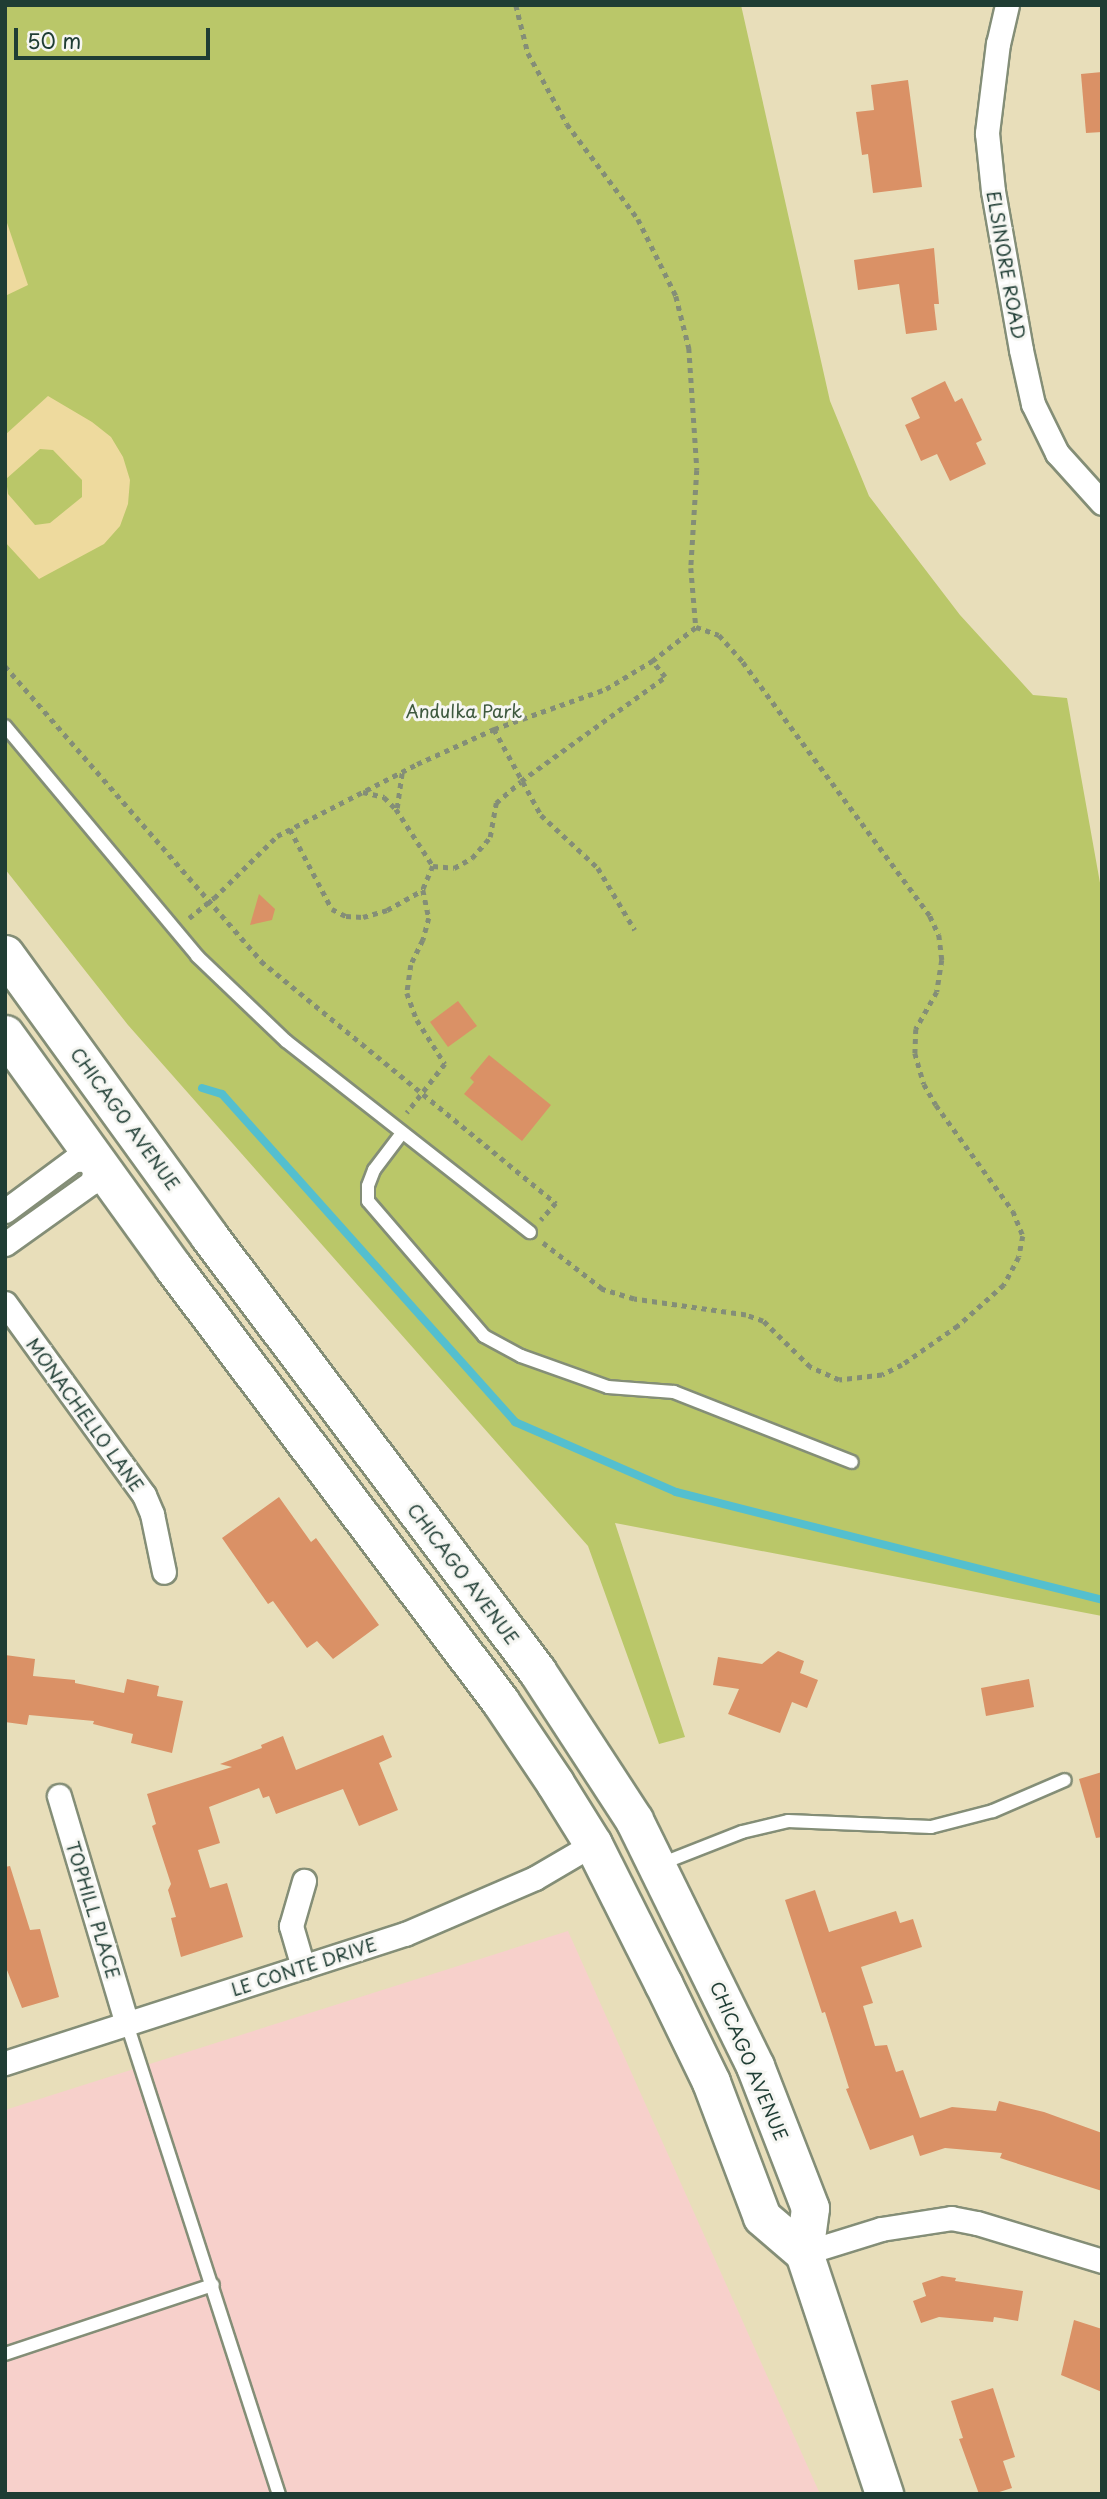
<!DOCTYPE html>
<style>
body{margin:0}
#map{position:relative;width:1107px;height:2499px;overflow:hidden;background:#e8deba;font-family:"Playpen Sans",sans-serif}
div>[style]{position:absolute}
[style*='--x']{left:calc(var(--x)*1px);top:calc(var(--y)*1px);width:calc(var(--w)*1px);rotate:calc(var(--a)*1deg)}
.built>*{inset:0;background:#f7d0cb}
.green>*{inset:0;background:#bac769}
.sand>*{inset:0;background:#eeda9e}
.stream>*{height:8px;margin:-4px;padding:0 4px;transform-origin:4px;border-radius:4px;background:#54bfcf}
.building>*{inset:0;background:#da9166}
.path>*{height:4.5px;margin-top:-2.25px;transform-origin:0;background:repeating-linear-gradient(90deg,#848e77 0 5px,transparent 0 10px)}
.roads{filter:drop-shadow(2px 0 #848e77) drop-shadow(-2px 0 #848e77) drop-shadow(0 2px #848e77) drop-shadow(0 -2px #848e77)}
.lane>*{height:12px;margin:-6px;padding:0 6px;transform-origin:6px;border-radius:6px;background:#fff}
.street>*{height:23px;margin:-11.5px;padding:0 11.5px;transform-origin:11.5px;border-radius:11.5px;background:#fff}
.primary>*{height:37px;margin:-18.5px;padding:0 18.5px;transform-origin:18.5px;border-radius:18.5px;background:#fff}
span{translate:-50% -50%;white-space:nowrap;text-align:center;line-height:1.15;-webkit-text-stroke:6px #f6f6f2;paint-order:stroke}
.street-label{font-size:18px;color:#1f3d34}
.park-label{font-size:18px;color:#3e593f}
.frame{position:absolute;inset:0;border:7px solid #1f3d34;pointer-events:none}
.scale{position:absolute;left:14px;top:28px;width:196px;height:32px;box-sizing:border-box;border:4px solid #1f3d34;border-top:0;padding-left:9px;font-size:21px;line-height:24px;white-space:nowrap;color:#1f3d34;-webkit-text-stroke:5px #f6f6f2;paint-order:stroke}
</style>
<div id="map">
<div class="built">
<i style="clip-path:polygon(568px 1931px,820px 2494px,5px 2494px,5px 2110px)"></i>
</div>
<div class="green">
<i style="clip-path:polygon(5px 5px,741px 5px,830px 401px,869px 496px,960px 615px,1033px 695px,1067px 698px,1102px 894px,1102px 1616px,615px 1523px,685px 1737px,659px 1744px,588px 1546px,128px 1025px,5px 869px)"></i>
</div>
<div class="sand">
<i style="clip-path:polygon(5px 217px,28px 285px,5px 296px)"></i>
<i style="clip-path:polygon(evenodd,48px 396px,92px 422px,111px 437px,123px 457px,130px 480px,128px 504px,120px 526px,104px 544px,39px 579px,5px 542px,5px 435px,48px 396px,40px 449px,53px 450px,82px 480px,82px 497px,50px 523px,35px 525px,8px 494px,6px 479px,40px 449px)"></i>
</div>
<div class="stream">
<i style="--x:202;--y:1088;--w:21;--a:17"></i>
<i style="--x:222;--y:1094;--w:440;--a:48.2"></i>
<i style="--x:515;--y:1422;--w:176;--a:23.5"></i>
<i style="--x:676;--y:1492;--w:439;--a:14.2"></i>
</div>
<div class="building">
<i style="clip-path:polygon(1102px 72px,1102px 132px,1086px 133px,1081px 74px)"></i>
<i style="clip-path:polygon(908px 80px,922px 187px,873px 193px,868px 154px,862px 155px,856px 112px,874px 110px,871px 85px)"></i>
<i style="clip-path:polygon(934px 248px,939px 304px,934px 304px,937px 330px,906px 334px,899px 284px,858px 290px,854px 260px)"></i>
<i style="clip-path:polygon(945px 381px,955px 402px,962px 398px,982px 440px,976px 443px,986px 464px,950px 481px,937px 454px,921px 461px,905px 425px,920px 418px,911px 398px)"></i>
<i style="clip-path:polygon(259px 894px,275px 909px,272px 920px,250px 925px)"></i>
<i style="clip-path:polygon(458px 1001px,477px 1026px,448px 1047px,430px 1022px)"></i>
<i style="clip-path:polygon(489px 1055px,551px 1105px,522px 1141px,464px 1094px,474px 1082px,470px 1078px)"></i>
<i style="clip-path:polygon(279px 1497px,311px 1542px,316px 1538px,379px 1625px,333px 1659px,317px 1641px,307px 1648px,273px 1601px,268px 1604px,222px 1538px)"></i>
<i style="clip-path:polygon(778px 1651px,804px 1661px,800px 1673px,818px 1680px,807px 1708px,792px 1702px,780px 1733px,728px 1714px,739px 1689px,713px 1685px,718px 1657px,762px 1664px)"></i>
<i style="clip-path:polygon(5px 1655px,35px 1659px,33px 1676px,75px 1680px,75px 1683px,124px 1693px,127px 1679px,159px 1686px,157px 1696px,183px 1701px,172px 1753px,131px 1743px,133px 1734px,93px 1724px,94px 1721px,29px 1715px,27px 1725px,5px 1722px)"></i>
<i style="clip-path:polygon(1029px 1679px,1034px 1707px,986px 1716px,981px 1688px)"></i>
<i style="clip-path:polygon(383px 1735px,392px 1757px,379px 1763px,398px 1810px,359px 1826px,343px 1789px,276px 1814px,269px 1796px,263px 1798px,259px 1788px,209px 1807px,220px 1843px,198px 1850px,210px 1888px,227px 1883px,243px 1937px,181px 1957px,171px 1918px,176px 1917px,168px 1890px,171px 1884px,152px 1826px,156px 1824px,147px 1794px,232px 1767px,220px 1764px,262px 1748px,261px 1745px,283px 1736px,296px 1770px)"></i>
<i style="clip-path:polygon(1102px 1772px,1102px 1837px,1096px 1838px,1079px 1779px)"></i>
<i style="clip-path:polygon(10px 1866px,30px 1930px,40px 1929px,59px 1997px,22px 2008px,5px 1965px,5px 1867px)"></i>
<i style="clip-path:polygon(815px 1890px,829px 1932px,896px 1911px,900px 1923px,913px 1919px,922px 1947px,861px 1967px,873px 2003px,863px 2006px,875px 2046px,887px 2045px,896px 2072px,903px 2070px,920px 2118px,952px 2107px,996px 2111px,999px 2101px,1044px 2112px,1102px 2133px,1102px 2191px,1000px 2158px,1002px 2153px,945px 2148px,920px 2156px,913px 2135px,870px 2150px,846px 2089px,849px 2088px,825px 2012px,822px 2013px,785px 1900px)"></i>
<i style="clip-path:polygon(942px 2276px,956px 2278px,955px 2281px,1023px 2291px,1018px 2321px,994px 2317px,993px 2322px,939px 2317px,921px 2323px,913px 2301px,926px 2296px,922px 2283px)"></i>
<i style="clip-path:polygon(1074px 2320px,1102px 2329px,1102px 2392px,1061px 2375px)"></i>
<i style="clip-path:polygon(993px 2388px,1015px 2457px,1003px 2461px,1012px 2488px,993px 2494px,979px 2494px,959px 2439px,963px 2438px,951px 2401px)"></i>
</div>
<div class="path">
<i style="--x:516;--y:5;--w:49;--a:76"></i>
<i style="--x:528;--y:53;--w:81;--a:61.2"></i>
<i style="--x:567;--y:124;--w:119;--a:53.2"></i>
<i style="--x:638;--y:219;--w:86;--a:63.7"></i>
<i style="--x:676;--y:296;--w:54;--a:76"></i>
<i style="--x:689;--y:348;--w:122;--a:86.2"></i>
<i style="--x:697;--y:470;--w:98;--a:93.5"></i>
<i style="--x:691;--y:568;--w:59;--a:85.2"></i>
<i style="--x:696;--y:627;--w:24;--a:19"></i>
<i style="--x:719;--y:635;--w:36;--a:48"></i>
<i style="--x:743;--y:662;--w:315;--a:53.6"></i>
<i style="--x:930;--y:916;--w:21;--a:65"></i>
<i style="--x:939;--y:935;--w:25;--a:83"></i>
<i style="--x:942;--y:960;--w:32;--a:99"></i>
<i style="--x:937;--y:992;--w:43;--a:119.6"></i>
<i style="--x:916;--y:1029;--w:24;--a:92"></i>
<i style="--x:915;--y:1053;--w:32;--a:74"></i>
<i style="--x:924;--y:1084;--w:24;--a:60"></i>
<i style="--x:936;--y:1105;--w:131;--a:54"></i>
<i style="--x:1013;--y:1211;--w:27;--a:68"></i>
<i style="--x:1023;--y:1236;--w:21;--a:101"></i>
<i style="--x:1019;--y:1257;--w:32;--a:118"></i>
<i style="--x:1004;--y:1285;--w:62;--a:138.3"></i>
<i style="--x:958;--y:1326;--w:68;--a:145.1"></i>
<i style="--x:902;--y:1365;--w:22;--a:153"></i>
<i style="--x:882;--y:1375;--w:43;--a:173.4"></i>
<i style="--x:839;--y:1380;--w:32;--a:-156"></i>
<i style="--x:810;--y:1367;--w:66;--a:-135.6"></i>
<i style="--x:763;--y:1321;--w:18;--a:-161"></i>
<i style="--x:746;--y:1315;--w:113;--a:-171.9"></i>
<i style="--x:634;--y:1299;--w:34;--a:-163"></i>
<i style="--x:602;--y:1289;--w:75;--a:-142.1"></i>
<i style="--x:5;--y:666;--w:391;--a:49"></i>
<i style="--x:261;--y:961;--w:382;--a:39.4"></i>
<i style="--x:556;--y:1203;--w:23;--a:131"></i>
<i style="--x:494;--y:729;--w:98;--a:61.3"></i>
<i style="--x:541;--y:815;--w:78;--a:42.9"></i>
<i style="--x:598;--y:868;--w:72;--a:59.2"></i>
<i style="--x:363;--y:792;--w:22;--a:13"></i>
<i style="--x:384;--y:797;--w:17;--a:45"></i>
<i style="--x:396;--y:809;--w:68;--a:57"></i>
<i style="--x:433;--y:866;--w:26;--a:113"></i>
<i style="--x:423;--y:890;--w:29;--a:78"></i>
<i style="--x:429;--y:918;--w:23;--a:105"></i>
<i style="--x:423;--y:940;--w:28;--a:116"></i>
<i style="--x:411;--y:965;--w:28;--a:98"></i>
<i style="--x:407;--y:993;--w:29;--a:70"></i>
<i style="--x:417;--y:1020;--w:52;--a:57.5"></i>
<i style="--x:445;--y:1064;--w:62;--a:127.8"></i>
<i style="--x:397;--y:808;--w:36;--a:-82"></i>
<i style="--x:290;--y:829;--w:90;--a:62.3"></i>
<i style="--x:332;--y:909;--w:16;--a:27"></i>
<i style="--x:346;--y:916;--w:17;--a:3"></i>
<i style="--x:363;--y:917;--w:25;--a:-16"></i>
<i style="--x:387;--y:910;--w:41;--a:-29.1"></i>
<i style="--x:433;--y:866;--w:21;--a:5"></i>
<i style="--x:454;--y:868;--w:21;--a:-29"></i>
<i style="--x:472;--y:858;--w:28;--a:-49"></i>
<i style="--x:490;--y:837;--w:35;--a:-80"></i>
<i style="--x:496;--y:803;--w:33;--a:-41"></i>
<i style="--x:521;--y:781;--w:178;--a:-35.8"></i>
<i style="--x:665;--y:677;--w:21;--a:-129"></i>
<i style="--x:189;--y:918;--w:32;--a:-39"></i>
<i style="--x:214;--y:898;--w:88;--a:-44.5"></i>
<i style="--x:277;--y:836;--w:157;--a:-27.2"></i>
<i style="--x:417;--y:764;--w:85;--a:-24.4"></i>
<i style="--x:494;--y:729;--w:119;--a:-19.7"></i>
<i style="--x:606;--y:689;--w:54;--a:-31.3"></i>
<i style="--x:652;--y:661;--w:56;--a:-37.7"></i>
</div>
<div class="roads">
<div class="lane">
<i style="--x:5;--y:726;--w:300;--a:50.1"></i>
<i style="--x:197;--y:956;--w:123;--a:43.7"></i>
<i style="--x:286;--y:1041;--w:310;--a:38.1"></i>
<i style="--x:402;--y:1133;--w:46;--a:127.1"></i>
<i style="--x:374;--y:1170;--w:17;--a:111"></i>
<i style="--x:368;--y:1186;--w:15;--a:90"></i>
<i style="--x:368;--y:1201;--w:178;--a:49.3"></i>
<i style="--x:484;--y:1336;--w:42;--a:28.4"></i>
<i style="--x:521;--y:1356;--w:92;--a:19.6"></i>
<i style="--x:608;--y:1387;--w:66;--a:4.3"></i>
<i style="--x:674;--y:1392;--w:191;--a:21.5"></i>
<i style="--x:658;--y:1865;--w:90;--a:-21.4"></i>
<i style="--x:742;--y:1832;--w:47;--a:-13.4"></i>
<i style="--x:788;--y:1821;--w:143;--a:2.4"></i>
<i style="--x:931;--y:1827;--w:64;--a:-14.5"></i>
<i style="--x:993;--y:1811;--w:78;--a:-23.3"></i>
<i style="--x:127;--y:2024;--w:494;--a:72.1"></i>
<i style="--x:5;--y:2354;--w:219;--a:-18.4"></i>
</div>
<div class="street">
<i style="--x:1007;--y:5;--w:39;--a:103"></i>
<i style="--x:998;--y:43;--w:91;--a:97"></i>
<i style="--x:987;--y:133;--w:58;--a:84.1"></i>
<i style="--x:993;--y:191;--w:161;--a:80"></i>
<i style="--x:1021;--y:350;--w:55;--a:77.5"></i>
<i style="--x:1033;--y:404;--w:55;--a:63.9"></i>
<i style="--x:1057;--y:453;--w:67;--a:48"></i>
<i style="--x:5;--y:1211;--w:86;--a:-36.5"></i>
<i style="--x:74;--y:1160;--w:23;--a:-2"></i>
<i style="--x:97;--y:1159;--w:24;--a:102"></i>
<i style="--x:92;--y:1182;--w:107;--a:144.5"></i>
<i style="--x:5;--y:1303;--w:237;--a:54.1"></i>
<i style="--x:144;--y:1495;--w:21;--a:67"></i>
<i style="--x:152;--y:1514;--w:59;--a:78.3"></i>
<i style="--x:59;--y:1796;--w:238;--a:73.4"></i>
<i style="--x:303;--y:1967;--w:43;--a:-106.3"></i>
<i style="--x:291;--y:1926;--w:47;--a:-73.9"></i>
<i style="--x:5;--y:2063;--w:420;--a:-17.9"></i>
<i style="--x:405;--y:1934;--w:142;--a:-23.3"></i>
<i style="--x:535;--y:1878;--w:67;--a:-30.4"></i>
<i style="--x:804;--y:2253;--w:81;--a:-17.3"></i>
<i style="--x:881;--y:2229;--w:71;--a:-8.9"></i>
<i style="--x:951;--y:2218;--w:26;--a:11"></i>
<i style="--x:977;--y:2223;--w:131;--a:16.9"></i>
</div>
<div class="primary">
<i style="--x:5;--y:954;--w:348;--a:54.1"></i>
<i style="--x:209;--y:1236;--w:545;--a:52.98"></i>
<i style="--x:537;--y:1671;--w:178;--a:56.9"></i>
<i style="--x:634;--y:1820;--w:274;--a:63.8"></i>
<i style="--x:755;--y:2066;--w:152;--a:68.8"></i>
<i style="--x:810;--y:2208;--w:45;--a:97.6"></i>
<i style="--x:804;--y:2253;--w:254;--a:71.6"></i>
<i style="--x:5;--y:1034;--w:287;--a:54.2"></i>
<i style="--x:173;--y:1267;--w:543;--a:53"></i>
<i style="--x:500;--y:1701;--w:99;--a:56.1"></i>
<i style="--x:555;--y:1783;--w:72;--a:58.1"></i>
<i style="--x:593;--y:1844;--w:156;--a:63.3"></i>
<i style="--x:663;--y:1983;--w:110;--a:64.1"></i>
<i style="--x:711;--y:2082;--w:144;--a:69.3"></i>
<i style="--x:762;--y:2217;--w:55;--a:40.6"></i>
</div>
</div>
<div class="street-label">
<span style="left:1006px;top:265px;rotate:80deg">ELSINORE ROAD</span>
<span style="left:125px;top:1119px;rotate:54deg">CHICAGO AVENUE</span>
<span style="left:85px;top:1415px;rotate:54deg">MONACHELLO LANE</span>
<span style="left:463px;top:1574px;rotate:53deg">CHICAGO AVENUE</span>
<span style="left:93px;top:1910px;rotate:73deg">TOPHILL PLACE</span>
<span style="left:304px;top:1967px;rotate:-18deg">LE CONTE DRIVE</span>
<span style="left:749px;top:2061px;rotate:67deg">CHICAGO AVENUE</span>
</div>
<div class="park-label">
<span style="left:464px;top:711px">Andulka Park</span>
</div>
<div class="frame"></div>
<div class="scale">50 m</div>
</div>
